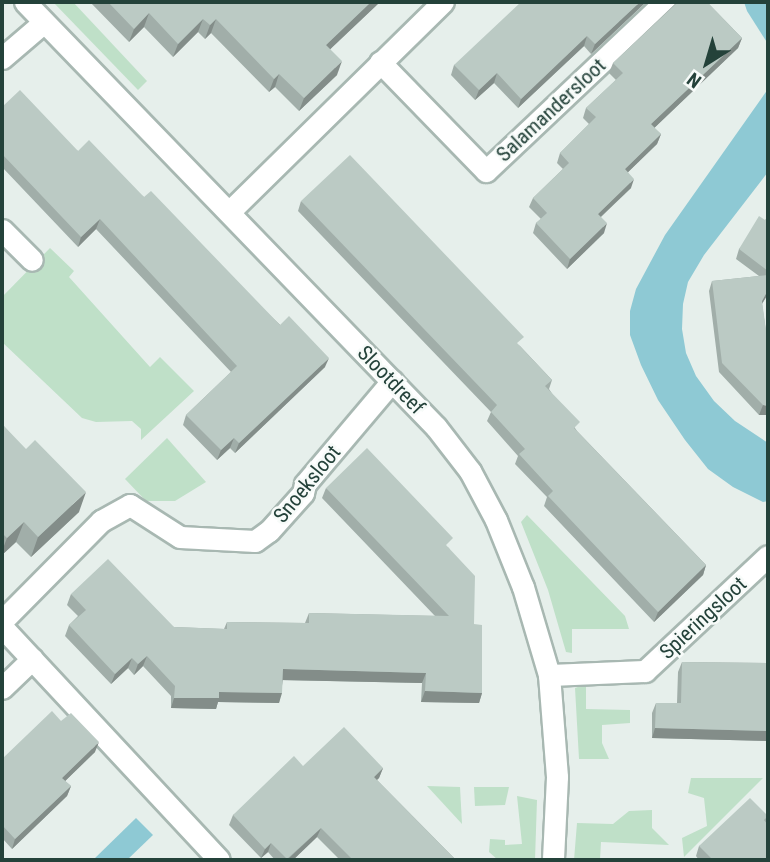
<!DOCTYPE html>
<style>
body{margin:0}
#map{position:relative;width:770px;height:862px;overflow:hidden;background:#e6efeb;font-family:"Roboto Condensed",sans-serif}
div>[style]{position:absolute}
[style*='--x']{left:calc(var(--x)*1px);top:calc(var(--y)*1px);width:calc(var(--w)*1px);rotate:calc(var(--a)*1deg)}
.green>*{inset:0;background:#bfe0c8}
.water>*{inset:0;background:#8ec9d4}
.roads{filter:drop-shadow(2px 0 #a8b8b2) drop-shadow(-2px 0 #a8b8b2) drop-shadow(0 2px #a8b8b2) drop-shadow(0 -2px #a8b8b2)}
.minor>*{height:21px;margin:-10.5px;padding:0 10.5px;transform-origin:10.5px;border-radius:10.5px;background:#fff}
.wall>*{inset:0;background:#a1aea9}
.shaded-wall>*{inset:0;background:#838d89}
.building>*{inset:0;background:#bbcac4}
span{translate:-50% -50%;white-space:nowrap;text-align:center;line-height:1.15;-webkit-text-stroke:5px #f7fbf9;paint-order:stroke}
.street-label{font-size:21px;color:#24423a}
.frame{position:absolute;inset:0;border:4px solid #24423a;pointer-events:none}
.north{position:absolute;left:672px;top:28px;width:70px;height:70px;-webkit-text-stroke:5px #f7fbf9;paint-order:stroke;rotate:217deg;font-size:19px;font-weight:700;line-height:28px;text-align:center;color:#24423a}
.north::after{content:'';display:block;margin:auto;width:24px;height:32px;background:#24423a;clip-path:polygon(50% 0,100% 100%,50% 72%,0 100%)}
</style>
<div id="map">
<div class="green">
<i style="clip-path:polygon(53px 2px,73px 2px,147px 81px,138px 90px)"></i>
<i style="clip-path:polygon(50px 248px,74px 271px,69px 277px,150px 367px,160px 357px,194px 391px,141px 440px,141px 429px,132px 421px,96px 422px,82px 418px,2px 342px,2px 297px)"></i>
<i style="clip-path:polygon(167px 438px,206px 482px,175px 501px,146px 501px,125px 479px)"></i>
<i style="clip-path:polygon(527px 515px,625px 616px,629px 629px,572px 629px,572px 653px,566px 652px,548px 590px,521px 522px)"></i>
<i style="clip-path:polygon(586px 684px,586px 709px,630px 710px,630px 723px,602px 725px,602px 743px,609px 759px,579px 759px,575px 688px)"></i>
<i style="clip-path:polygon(691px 778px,763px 778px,684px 857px,682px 838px,707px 826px,704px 798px,688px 793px)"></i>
<i style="clip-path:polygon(427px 786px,460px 787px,462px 824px)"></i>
<i style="clip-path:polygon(474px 787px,509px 787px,505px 805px,475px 806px)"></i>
<i style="clip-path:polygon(517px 796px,537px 800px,535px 860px,498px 860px,489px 852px,490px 839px,505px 840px,505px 845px,522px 844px)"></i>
<i style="clip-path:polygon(652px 810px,652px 828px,669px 845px,601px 842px,600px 860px,574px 860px,577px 823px,613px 824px,629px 811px)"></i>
</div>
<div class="water">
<i style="clip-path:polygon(744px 2px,768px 2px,768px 44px,747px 11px)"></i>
<i style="clip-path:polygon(768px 89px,768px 172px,704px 255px,688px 282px,683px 304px,682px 329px,686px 353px,696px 376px,714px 401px,735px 421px,768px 443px,768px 501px,763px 502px,733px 487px,708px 469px,685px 440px,658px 400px,641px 365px,630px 335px,630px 311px,636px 289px,665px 235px)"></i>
<i style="clip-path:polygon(136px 818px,153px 835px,127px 860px,93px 860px)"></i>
</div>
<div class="roads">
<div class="minor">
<i style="--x:25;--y:2;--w:591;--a:45.96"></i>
<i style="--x:436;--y:427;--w:56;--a:52.3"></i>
<i style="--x:470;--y:471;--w:55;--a:62"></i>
<i style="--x:496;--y:520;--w:72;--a:68.1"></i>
<i style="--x:523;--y:587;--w:92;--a:73.5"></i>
<i style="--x:549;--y:675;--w:102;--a:85.5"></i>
<i style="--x:557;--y:777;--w:83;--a:92.8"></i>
<i style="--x:2;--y:58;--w:55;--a:-40.6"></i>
<i style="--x:380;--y:62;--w:152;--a:45.8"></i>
<i style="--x:486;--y:171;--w:246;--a:-43.4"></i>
<i style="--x:229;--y:212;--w:300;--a:-44.5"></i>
<i style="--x:2;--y:230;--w:42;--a:45"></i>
<i style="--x:2;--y:621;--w:141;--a:-45.3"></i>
<i style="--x:101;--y:521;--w:33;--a:-29"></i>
<i style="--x:130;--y:505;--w:59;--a:32.6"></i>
<i style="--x:180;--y:537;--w:75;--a:3.1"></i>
<i style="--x:255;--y:541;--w:17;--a:-36"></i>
<i style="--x:269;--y:531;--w:51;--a:-48.2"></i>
<i style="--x:303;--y:493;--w:9;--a:-77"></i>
<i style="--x:305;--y:484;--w:135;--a:-49.8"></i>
<i style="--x:2;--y:627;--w:318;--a:47"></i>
<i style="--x:549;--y:675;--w:96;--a:-2.4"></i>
<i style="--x:645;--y:671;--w:168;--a:-43.1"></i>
<i style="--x:2;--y:688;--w:42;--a:-44"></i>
</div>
</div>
<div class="wall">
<i style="clip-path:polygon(90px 2px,380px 2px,330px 49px,337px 75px,299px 111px,275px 87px,269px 92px,211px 33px,205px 39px,198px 32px,173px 57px,144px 27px,129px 42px)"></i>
<i style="clip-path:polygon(646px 2px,591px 54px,584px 46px,518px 108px,494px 83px,475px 100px,451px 75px,454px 65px)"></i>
<i style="clip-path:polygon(677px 2px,707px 2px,742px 38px,738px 48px,654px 128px,661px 134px,657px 144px,628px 172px,631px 188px,601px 217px,604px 233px,567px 269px,533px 233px,536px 223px,541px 219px,529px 207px,533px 198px,563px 169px,557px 163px,560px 153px,589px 124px,583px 118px,586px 108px,616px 80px,609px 73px,613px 63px)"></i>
<i style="clip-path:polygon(2px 107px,78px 151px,144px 197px,325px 367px,235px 453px,230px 448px,217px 460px,183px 425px,186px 415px,231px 372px,96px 229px,78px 247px,2px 167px)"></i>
<i style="clip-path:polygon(301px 201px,520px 346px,552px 380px,549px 389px,577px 431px,706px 565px,703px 575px,654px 622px,544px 506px,547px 497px,515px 464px,518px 456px,487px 421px,491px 412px,298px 211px)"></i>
<i style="clip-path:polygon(768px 217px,768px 294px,762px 304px,768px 345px,768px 415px,759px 415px,719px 372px,709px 291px,712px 281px,759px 276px,736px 259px,739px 249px)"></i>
<i style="clip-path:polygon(2px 424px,79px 512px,31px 557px,16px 542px,2px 555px)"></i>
<i style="clip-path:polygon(326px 488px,449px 548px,474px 624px,482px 693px,479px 703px,421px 702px,422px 683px,283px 680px,279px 703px,218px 702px,216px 709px,171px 708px,171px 696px,143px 666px,134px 675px,128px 668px,111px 684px,65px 636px,69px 625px,78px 616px,67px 605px,71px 594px,174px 627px,224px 629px,227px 622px,305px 623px,309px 613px,435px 616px,322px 498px)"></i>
<i style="clip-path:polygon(682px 662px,768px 663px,768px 741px,652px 738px,652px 713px,656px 703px,677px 703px,678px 672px)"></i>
<i style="clip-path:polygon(61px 721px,95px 752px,65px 781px,71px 786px,67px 796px,12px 849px,2px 838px,2px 759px)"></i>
<i style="clip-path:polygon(303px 766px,383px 768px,379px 778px,377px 780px,456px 860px,340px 860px,317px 837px,293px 860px,275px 860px,268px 852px,261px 858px,229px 825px,233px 815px)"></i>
<i style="clip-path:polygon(768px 816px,766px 822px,768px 860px,699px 860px,696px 856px,699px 846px)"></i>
</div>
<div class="shaded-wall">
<i style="clip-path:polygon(371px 2px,380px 2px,321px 58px,326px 45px)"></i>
<i style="clip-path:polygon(640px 2px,646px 2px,591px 54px,595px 44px)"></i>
<i style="clip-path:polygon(149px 13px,144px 27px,129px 42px,134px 29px)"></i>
<i style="clip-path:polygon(203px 19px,198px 32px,173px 57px,178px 44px)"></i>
<i style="clip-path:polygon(216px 19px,211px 33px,205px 39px,210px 25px)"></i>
<i style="clip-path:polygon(587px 36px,584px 46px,518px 108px,521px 99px)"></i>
<i style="clip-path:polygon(742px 38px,738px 48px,648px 134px,651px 124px)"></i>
<i style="clip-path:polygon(342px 61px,337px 75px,299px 111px,304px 98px)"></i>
<i style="clip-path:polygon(497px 73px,494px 83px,475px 100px,479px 90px)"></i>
<i style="clip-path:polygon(279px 74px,275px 87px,269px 92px,274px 79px)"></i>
<i style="clip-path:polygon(661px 134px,657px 144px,622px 178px,625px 169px)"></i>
<i style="clip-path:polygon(634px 179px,631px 188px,594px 223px,598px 214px)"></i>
<i style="clip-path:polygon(100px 219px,96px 229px,78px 247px,81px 237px)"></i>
<i style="clip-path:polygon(607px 223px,604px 233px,567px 269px,570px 259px)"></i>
<i style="clip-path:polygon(768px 290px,768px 294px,758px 310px,762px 301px)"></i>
<i style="clip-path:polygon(329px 358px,325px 367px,235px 453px,239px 443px)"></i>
<i style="clip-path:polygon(763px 405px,768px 406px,768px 415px,759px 415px)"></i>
<i style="clip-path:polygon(234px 438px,230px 448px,217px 460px,221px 450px)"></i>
<i style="clip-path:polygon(86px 492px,79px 512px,31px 557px,38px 537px)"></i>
<i style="clip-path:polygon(24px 522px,16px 542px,2px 555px,2px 551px,7px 538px)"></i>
<i style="clip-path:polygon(706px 565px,703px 575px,654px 622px,658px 612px)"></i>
<i style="clip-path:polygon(147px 656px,143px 666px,134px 675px,138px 664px)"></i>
<i style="clip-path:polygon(132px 658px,128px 668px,111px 684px,115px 674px)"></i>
<i style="clip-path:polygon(283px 669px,426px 673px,422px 683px,279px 680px)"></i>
<i style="clip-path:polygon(425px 691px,482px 693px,479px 703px,421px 702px)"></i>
<i style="clip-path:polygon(219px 692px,282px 693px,279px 703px,218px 702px,216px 709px,171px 708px,174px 698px)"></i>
<i style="clip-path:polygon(655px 728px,768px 731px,768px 741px,652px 738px)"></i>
<i style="clip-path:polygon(99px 742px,95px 752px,59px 787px,62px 778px)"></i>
<i style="clip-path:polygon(383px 768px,379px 778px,370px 786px,374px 777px)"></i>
<i style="clip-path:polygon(71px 786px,67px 796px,12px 849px,15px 839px)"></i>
<i style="clip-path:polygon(321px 828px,317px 837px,293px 860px,287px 860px)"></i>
<i style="clip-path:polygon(271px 843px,268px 852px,261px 858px,265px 849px)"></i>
</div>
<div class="building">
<i style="clip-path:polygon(108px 2px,371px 2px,326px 45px,342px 61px,304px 98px,279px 74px,274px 79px,216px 19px,210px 25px,203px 19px,178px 44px,149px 13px,134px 29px)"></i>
<i style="clip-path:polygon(521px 2px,640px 2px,595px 44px,587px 36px,521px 99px,497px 73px,479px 90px,454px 65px)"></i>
<i style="clip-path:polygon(678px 2px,707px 2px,742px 38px,651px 124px,661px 134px,625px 169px,634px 179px,598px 214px,607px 223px,570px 259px,536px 223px,547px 213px,533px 198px,569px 163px,560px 153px,596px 117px,586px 108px,623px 73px,613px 63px)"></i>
<i style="clip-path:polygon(20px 90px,78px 151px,89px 140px,144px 197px,151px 191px,280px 325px,289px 316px,329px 358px,239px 443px,234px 438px,221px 450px,186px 415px,237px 366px,100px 219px,81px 237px,2px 154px,2px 107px)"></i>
<i style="clip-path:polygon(350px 155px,524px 337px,517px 343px,552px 380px,545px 386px,580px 422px,574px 428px,706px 565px,658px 612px,548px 496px,553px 491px,519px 454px,525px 449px,491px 412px,497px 405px,301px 201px)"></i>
<i style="clip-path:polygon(759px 216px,765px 220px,768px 217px,768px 271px,739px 249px)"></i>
<i style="clip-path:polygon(768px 275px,768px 290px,762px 301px,768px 345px,768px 406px,763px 405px,722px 363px,712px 281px)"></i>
<i style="clip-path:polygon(2px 424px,26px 449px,35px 440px,86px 492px,38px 537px,24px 522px,7px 538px,2px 533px)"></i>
<i style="clip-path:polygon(367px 448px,453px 538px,446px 545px,475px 576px,474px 624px,482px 625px,482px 693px,425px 691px,426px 673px,283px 669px,282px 693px,219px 692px,219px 698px,174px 698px,175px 686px,147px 656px,138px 664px,132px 658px,115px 674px,69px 625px,86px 610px,71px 594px,108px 559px,174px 627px,227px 629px,227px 622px,309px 623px,309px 613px,449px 616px,326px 488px)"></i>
<i style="clip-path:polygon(682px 662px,768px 663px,768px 731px,655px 728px,656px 703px,681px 703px)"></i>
<i style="clip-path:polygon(52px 711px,61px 721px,71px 713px,99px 742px,62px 778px,71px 786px,15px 839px,2px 825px,2px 759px)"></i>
<i style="clip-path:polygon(344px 727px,383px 768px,374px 777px,456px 860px,377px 860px,375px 858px,373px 860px,353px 860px,321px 828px,287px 859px,271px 843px,265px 849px,233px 815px,294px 756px,303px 766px)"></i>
<i style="clip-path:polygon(750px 798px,768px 816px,764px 820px,768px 825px,768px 860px,713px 860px,699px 846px)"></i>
</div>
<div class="street-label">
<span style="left:551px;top:110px;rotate:-43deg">Salamandersloot</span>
<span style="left:391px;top:380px;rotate:46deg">Slootdreef</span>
<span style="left:307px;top:484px;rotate:-51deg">Snoeksloot</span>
<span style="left:703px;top:618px;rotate:-43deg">Spieringsloot</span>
</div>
<div class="frame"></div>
<div class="north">N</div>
</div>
